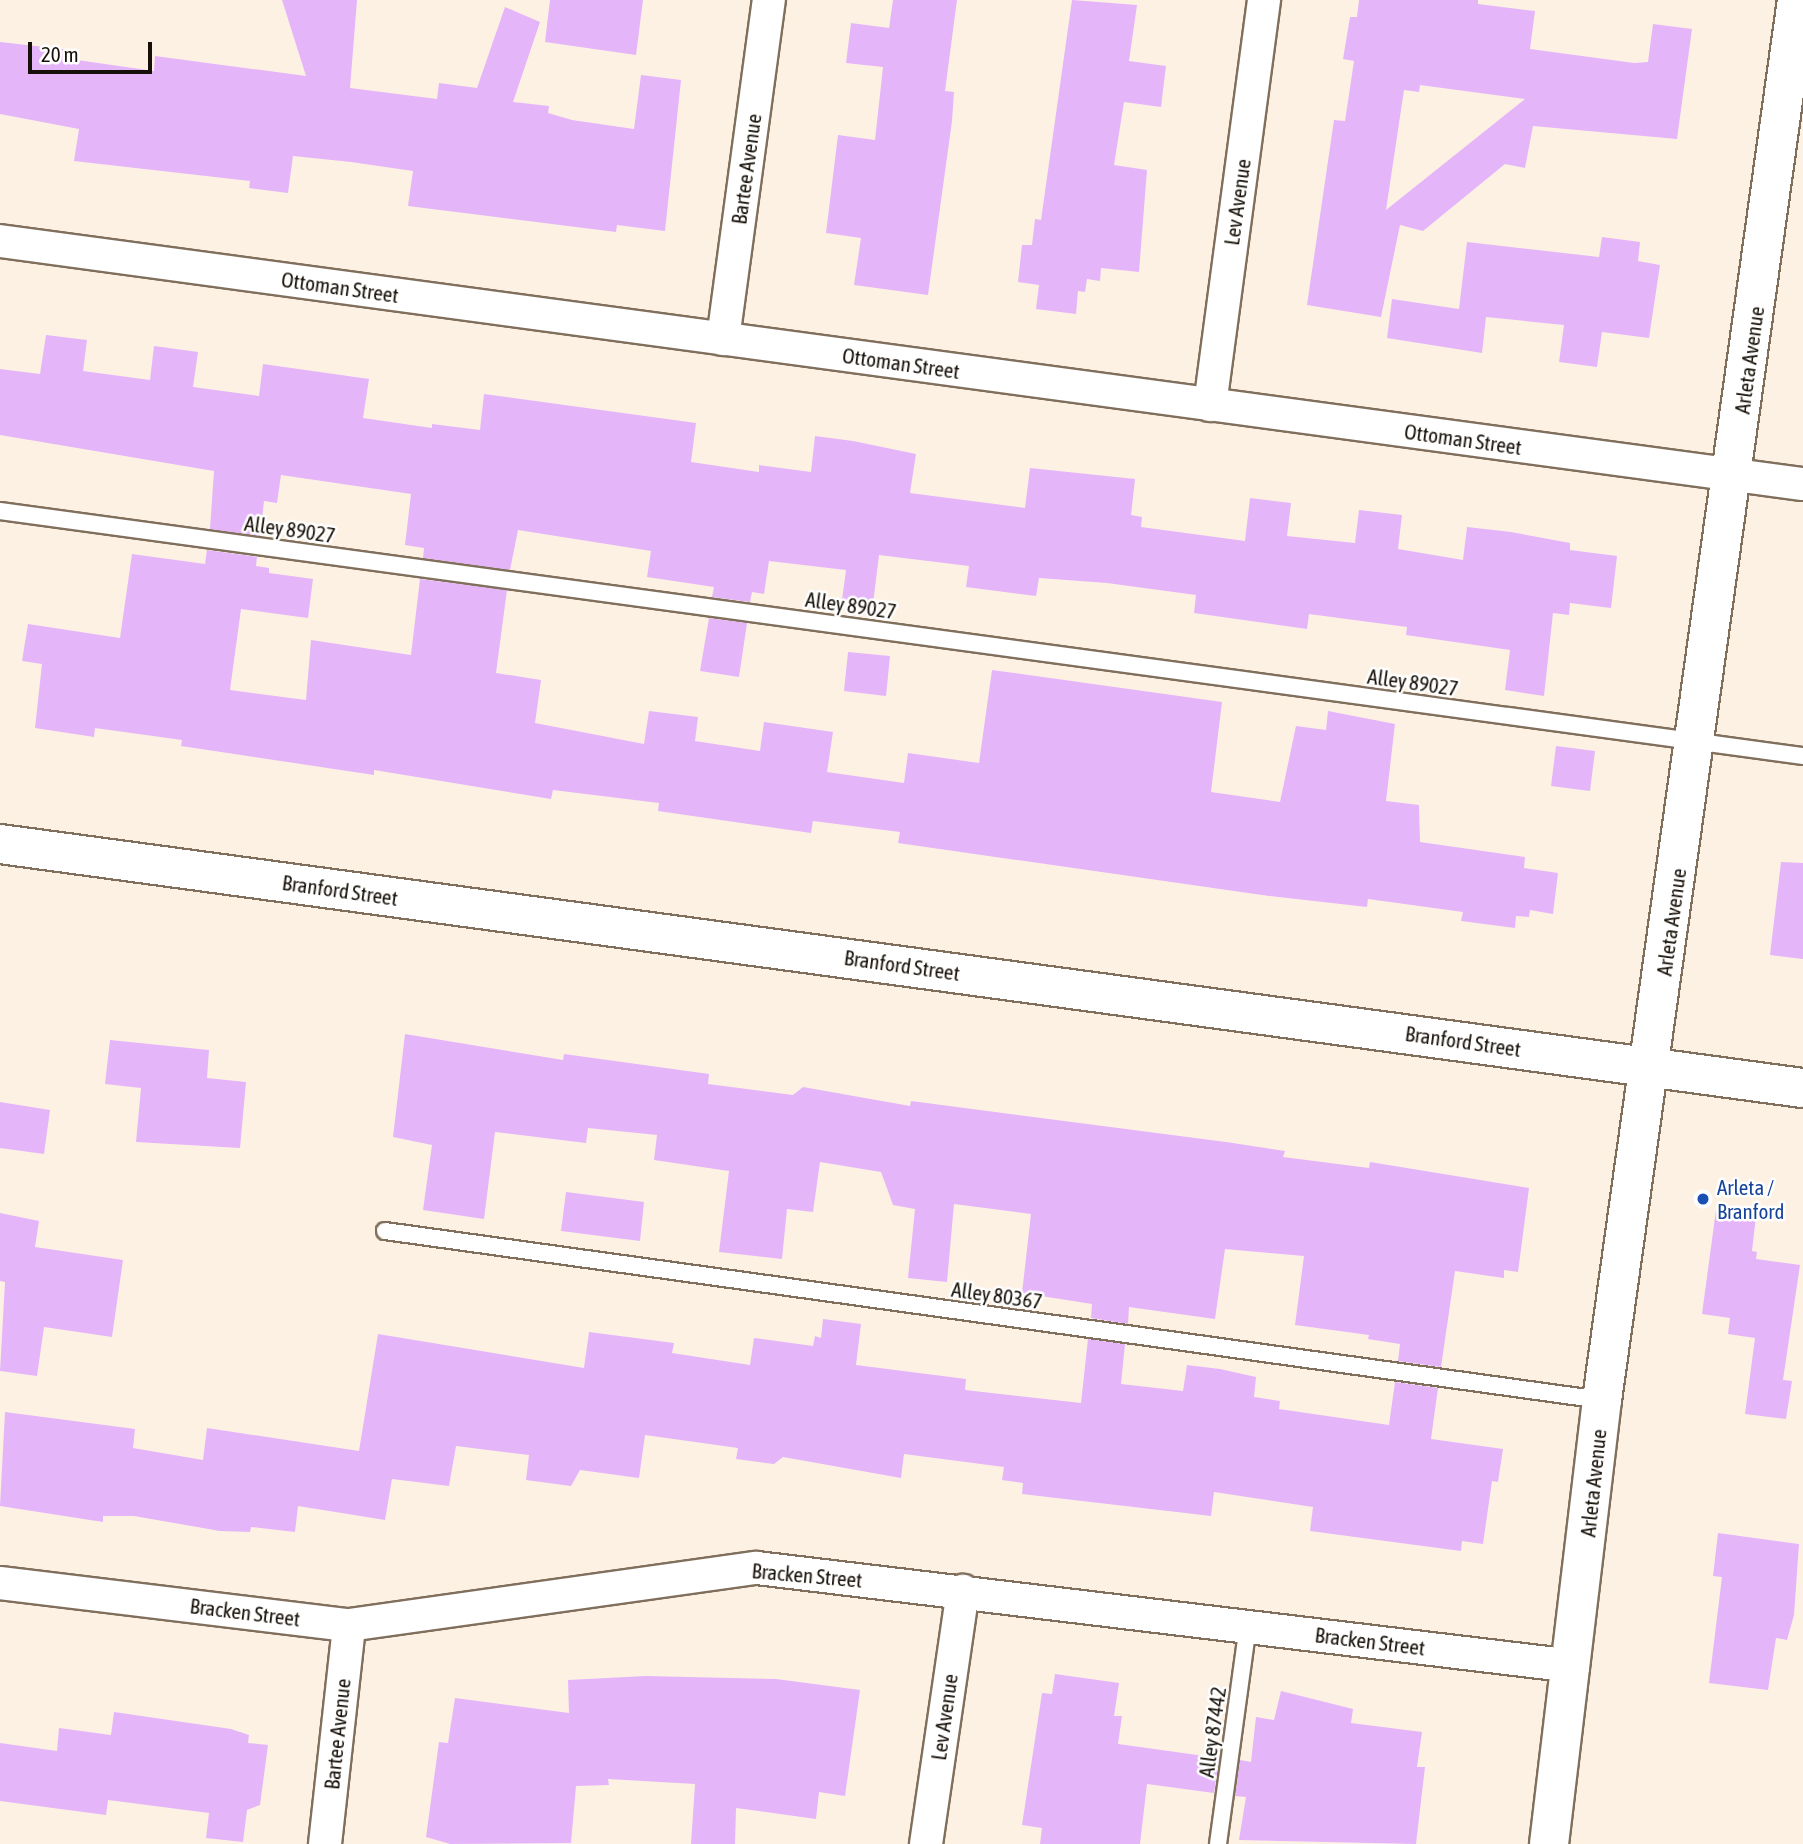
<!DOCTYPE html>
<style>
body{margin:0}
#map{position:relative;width:1803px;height:1844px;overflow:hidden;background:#fdf1e4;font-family:"Asap Condensed",sans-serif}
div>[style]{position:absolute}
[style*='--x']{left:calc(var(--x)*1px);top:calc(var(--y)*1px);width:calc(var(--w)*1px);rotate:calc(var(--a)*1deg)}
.building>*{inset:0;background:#e5b5fa}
.roads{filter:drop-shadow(2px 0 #806f5c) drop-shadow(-2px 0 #806f5c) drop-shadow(0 2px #806f5c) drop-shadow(0 -2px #806f5c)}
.service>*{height:16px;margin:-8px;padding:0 8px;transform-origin:8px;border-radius:8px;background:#fff}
.minor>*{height:32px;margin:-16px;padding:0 16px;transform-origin:16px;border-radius:16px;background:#fff}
.secondary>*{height:38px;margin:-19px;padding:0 19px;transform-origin:19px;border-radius:19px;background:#fff}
.dots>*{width:19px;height:19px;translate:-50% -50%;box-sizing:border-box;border:4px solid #fff;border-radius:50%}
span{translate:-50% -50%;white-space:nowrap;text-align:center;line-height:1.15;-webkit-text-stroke:5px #fff;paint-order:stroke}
.street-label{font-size:21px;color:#161008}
.transit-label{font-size:21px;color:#164399}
.left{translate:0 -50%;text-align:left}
.scale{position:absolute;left:28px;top:42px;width:124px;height:32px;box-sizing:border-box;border:4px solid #161008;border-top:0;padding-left:9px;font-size:21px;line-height:24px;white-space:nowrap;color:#161008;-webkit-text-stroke:5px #fff;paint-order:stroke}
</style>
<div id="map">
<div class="building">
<i style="clip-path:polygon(282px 0,357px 0,350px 88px,437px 99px,439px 83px,477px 88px,505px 7px,540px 22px,513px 102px,549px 106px,548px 113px,572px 120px,634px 129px,641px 75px,681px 80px,665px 231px,617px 225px,616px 232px,408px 206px,413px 171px,351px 162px,293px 156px,288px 193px,249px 188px,250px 181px,74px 161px,79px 129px,0 114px,0 42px,71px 50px,70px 59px,154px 71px,155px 56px,306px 76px)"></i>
<i style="clip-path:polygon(550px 0,643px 0,636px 55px,545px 42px)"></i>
<i style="clip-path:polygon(893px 0,957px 0,945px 91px,954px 92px,952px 121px,928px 295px,854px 285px,861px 238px,826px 233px,838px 135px,875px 140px,883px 67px,846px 63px,851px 23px,889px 28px)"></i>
<i style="clip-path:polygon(1072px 0,1137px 5px,1129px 61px,1166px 66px,1161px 107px,1124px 102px,1114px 165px,1147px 170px,1139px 272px,1101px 268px,1100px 281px,1087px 279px,1085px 292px,1078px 291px,1076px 314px,1036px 309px,1039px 285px,1018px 282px,1022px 245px,1032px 245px,1035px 219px,1041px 220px)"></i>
<i style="clip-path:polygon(evenodd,1359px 0,1478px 0,1478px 4px,1535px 11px,1530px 49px,1634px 63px,1648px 62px,1653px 24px,1692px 29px,1677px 139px,1533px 126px,1525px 168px,1505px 164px,1423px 231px,1400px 225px,1381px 317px,1307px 305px,1334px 120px,1345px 121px,1354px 61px,1343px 59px,1350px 17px,1357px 17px,1359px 0,1420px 85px,1525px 99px,1386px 210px,1404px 90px,1419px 92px,1420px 85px)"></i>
<i style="clip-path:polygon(1602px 237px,1640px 242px,1638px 261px,1660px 265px,1649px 338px,1602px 332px,1597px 367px,1559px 362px,1564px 325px,1486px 317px,1482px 353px,1387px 338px,1392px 299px,1459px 309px,1467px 242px,1599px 257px)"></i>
<i style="clip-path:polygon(46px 335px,87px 340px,83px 371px,150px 380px,154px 346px,198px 352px,193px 387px,259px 396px,263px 364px,369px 379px,363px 418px,432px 428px,432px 424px,480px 430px,484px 394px,696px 423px,691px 462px,759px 472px,759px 465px,811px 472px,815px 436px,853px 441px,916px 454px,910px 493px,1025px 508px,1030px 468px,1135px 479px,1131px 515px,1142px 517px,1141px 527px,1245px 541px,1250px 498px,1291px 503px,1287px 536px,1355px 543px,1359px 510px,1402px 515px,1398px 549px,1463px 560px,1467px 527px,1511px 532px,1570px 543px,1570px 550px,1617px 556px,1611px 608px,1570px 603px,1569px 615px,1553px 613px,1544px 696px,1505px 690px,1510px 650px,1406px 635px,1407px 627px,1309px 614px,1307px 629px,1194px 613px,1196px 595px,1107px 583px,1039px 578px,1036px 596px,966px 587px,969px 566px,879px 555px,873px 604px,842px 600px,846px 570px,769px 561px,764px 594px,752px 592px,750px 602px,712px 597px,714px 587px,647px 577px,651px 551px,518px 530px,510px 570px,423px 558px,424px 548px,405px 545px,411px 494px,281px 475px,277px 503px,264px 501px,260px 536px,210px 529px,214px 471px,0 435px,0 369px,40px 374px)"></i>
<i style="clip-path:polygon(207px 550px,257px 557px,256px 566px,269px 568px,269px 573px,313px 579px,308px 618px,241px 609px,230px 690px,306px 700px,311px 640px,411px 655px,420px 579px,507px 590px,496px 673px,541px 680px,535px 723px,644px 744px,649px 711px,698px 717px,695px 741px,760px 751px,764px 722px,833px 732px,827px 772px,904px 783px,908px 753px,979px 763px,992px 670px,1222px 702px,1211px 792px,1280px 802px,1296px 726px,1326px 730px,1328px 711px,1395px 724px,1386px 801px,1419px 805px,1420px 842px,1525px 857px,1524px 868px,1558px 873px,1553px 914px,1530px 910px,1529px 917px,1516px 916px,1515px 928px,1461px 921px,1463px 912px,1368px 899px,1367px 907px,1269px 896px,898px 843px,900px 832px,813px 821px,811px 833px,658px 811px,659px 803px,553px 790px,551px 799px,374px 770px,374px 775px,181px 746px,182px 740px,95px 728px,94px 737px,35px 728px,42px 664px,22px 661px,28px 624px,120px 638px,132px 554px,205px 564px)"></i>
<i style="clip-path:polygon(709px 618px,747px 623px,739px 677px,700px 671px)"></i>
<i style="clip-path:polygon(848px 652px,890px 656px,886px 696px,844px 691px)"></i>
<i style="clip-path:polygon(1556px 746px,1595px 751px,1590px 791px,1551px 786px)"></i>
<i style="clip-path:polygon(1781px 862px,1803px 863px,1803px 959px,1770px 955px)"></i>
<i style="clip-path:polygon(405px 1034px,563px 1060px,564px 1054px,709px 1074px,708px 1084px,793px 1095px,803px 1087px,910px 1106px,911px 1101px,1226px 1142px,1285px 1151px,1283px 1157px,1369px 1168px,1370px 1162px,1529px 1188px,1518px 1272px,1504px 1270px,1504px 1278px,1455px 1271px,1441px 1367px,1398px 1361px,1400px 1344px,1368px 1339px,1369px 1335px,1295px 1325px,1304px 1256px,1225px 1249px,1215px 1319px,1129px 1307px,1128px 1324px,1091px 1318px,1092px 1304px,1022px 1293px,1031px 1214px,954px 1204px,947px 1282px,908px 1278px,915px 1209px,893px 1205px,881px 1172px,820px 1162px,813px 1212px,787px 1209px,782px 1259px,719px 1252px,729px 1171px,654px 1160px,657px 1135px,588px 1128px,586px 1143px,495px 1132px,484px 1219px,423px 1210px,432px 1145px,393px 1137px)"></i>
<i style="clip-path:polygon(110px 1040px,209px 1050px,207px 1078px,246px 1082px,240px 1148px,136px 1142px,141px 1088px,105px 1084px)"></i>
<i style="clip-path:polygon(0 1102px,50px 1110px,44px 1154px,0 1148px)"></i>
<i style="clip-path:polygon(566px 1192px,644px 1202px,640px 1241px,561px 1231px)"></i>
<i style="clip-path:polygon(1716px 1210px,1756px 1216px,1752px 1251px,1757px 1252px,1756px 1259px,1800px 1265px,1783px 1380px,1792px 1381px,1786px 1419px,1745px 1414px,1755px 1338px,1728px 1334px,1730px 1318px,1702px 1314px)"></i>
<i style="clip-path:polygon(0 1213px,39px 1221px,35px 1247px,123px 1260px,112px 1337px,44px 1327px,37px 1376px,0 1371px,5px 1282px,0 1281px)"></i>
<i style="clip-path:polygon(823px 1319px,861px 1324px,856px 1365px,966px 1379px,965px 1390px,1081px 1403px,1088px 1339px,1125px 1344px,1121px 1384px,1183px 1391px,1187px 1365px,1220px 1369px,1256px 1377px,1254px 1397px,1280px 1401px,1279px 1409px,1389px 1425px,1395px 1382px,1438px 1388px,1431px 1439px,1503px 1449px,1498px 1482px,1492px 1481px,1483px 1544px,1462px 1541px,1461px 1551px,1310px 1531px,1313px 1507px,1214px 1492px,1211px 1516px,1022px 1494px,1023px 1483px,1002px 1480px,1004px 1467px,904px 1454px,901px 1478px,783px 1457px,774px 1464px,736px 1459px,738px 1448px,645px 1435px,639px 1478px,580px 1470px,571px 1486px,526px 1480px,529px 1455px,456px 1446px,449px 1486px,392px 1479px,385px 1520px,298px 1506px,295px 1532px,251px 1527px,250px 1532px,220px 1531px,134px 1516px,103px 1516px,103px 1522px,0 1506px,5px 1412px,135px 1429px,133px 1448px,203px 1460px,207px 1428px,359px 1451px,378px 1334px,584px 1368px,589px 1332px,674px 1343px,672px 1353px,750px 1365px,754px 1338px,813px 1346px,815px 1336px,821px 1338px)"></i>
<i style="clip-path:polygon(1718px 1533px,1799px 1544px,1794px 1615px,1787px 1640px,1776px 1638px,1768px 1690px,1709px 1683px,1722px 1577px,1713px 1576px)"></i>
<i style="clip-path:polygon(1055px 1674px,1119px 1683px,1114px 1716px,1122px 1716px,1118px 1744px,1219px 1758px,1214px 1793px,1147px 1784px,1140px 1844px,1040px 1844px,1042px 1828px,1022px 1825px,1042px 1693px,1052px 1694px)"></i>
<i style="clip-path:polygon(645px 1676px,776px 1679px,860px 1690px,845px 1796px,819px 1792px,816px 1819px,736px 1808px,735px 1844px,691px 1844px,695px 1784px,608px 1779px,609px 1785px,576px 1786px,571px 1843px,450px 1844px,426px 1837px,439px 1742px,448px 1743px,455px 1698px,569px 1713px,568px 1680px)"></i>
<i style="clip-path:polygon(1281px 1691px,1353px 1709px,1351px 1723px,1422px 1732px,1417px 1767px,1425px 1767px,1416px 1844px,1239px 1840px,1246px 1797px,1235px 1796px,1240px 1760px,1251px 1762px,1256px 1717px,1274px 1720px)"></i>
<i style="clip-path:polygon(114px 1712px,231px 1729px,249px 1735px,248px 1743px,268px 1745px,260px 1805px,247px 1810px,243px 1842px,206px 1838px,209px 1813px,108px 1800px,106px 1815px,0 1801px,0 1743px,57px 1751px,59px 1728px,111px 1735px)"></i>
</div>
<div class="roads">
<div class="service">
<i style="--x:0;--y:511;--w:1820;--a:7.74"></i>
<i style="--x:385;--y:1231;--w:1229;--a:7.91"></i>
<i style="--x:1218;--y:1844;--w:220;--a:-82.2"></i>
</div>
<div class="minor">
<i style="--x:0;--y:241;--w:1819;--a:7.68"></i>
<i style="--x:723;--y:339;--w:342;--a:-82.3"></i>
<i style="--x:1210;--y:405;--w:409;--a:-82.4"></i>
<i style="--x:0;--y:1583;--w:352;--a:6.9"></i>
<i style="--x:349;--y:1625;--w:412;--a:-8"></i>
<i style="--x:757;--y:1568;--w:822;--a:6.85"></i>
<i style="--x:325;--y:1844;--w:220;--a:-83.7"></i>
<i style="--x:926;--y:1844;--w:256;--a:-81.7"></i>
</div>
<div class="secondary">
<i style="--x:0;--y:844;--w:1819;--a:7.71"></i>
<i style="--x:1549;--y:1844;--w:447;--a:-83.2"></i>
<i style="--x:1602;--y:1400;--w:1414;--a:-82.07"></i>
</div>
</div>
<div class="dots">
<i style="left:1703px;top:1199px;background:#1a4fb4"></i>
</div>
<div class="street-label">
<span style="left:746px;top:169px;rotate:-82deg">Bartee Avenue</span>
<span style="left:1237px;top:202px;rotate:-82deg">Lev Avenue</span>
<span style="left:340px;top:287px;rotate:8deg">Ottoman Street</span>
<span style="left:1749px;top:360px;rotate:-82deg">Arleta Avenue</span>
<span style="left:901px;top:363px;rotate:8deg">Ottoman Street</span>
<span style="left:1463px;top:439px;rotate:8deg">Ottoman Street</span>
<span style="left:290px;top:529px;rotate:8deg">Alley 89027</span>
<span style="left:851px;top:605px;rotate:8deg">Alley 89027</span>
<span style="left:1413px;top:682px;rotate:8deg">Alley 89027</span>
<span style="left:340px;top:890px;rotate:8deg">Branford Street</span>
<span style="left:1671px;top:922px;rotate:-82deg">Arleta Avenue</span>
<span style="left:902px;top:965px;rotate:8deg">Branford Street</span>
<span style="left:1463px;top:1041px;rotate:8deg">Branford Street</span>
<span style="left:997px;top:1295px;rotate:8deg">Alley 80367</span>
<span style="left:1593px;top:1483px;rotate:-84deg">Arleta Avenue</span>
<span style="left:807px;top:1575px;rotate:5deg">Bracken Street</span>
<span style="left:245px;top:1612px;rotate:7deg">Bracken Street</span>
<span style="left:1370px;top:1641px;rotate:7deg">Bracken Street</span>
<span style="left:944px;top:1717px;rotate:-82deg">Lev Avenue</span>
<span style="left:1212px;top:1732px;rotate:-82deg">Alley 87442</span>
<span style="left:337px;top:1734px;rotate:-84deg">Bartee Avenue</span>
</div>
<div class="transit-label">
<span class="left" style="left:1717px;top:1199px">Arleta /<br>Branford</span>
</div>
<div class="scale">20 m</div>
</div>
